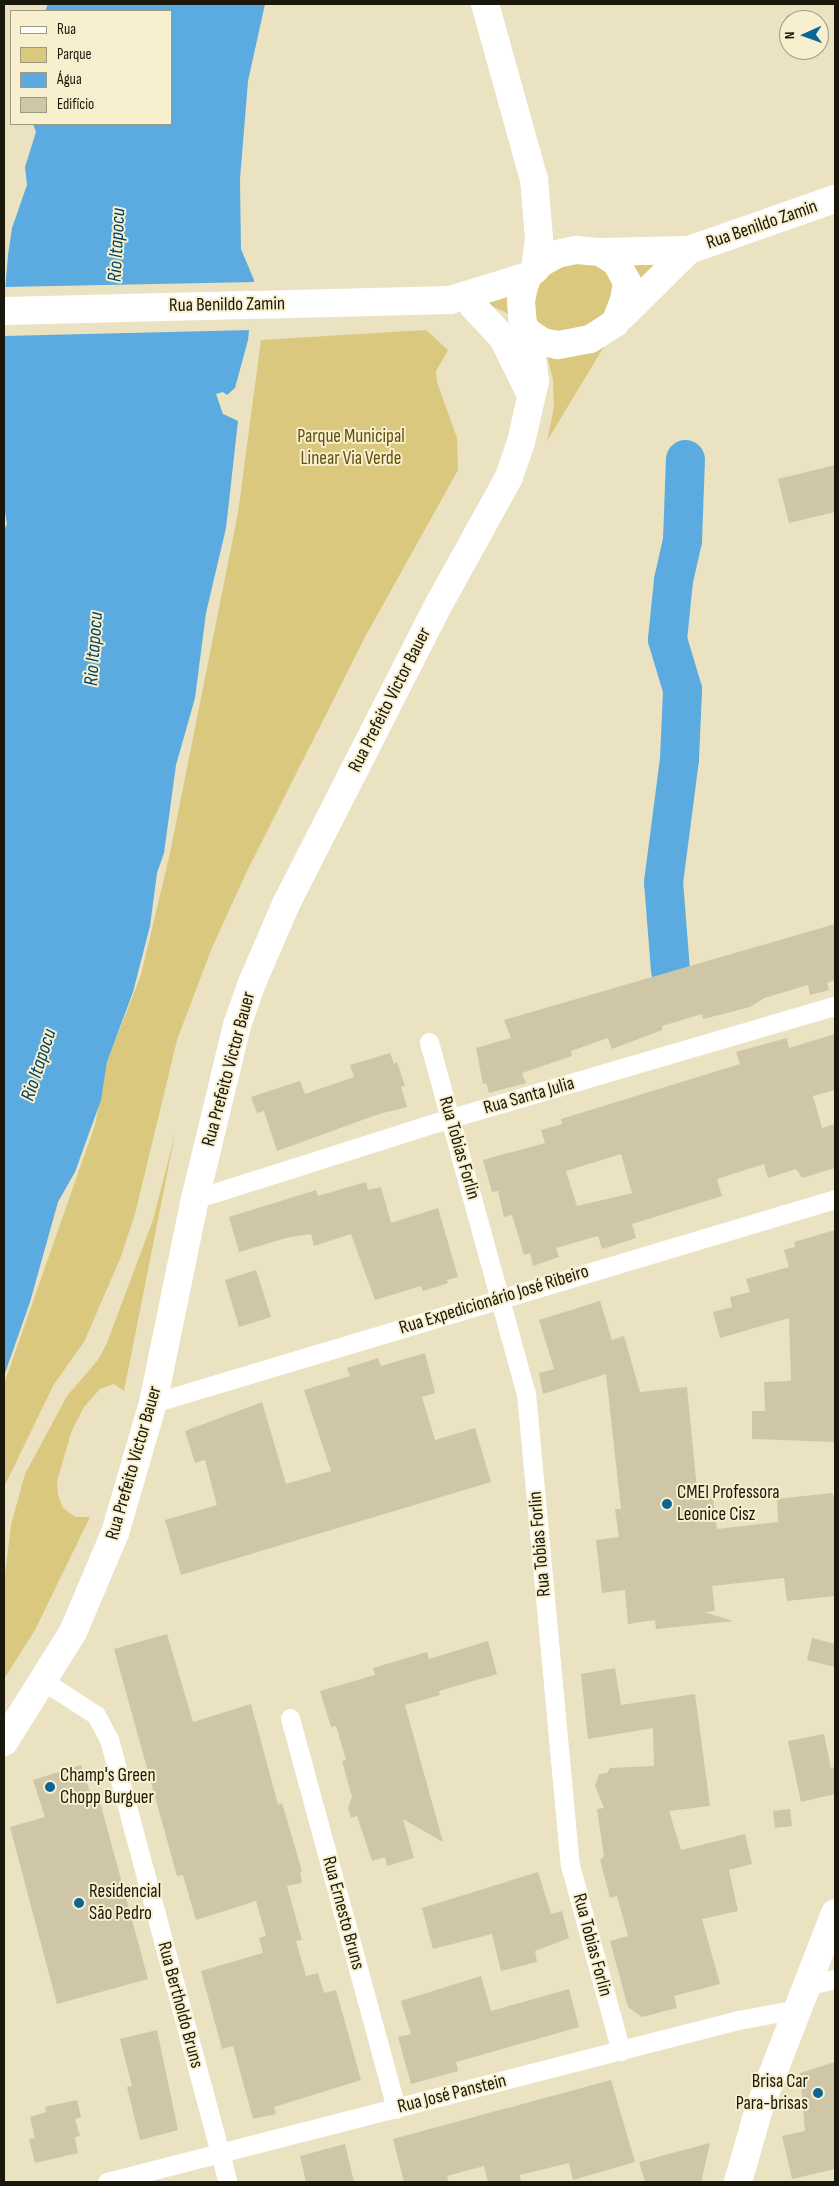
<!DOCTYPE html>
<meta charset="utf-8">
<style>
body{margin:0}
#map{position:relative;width:839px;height:2186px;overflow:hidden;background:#eae2c1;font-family:"Sofia Sans Condensed",sans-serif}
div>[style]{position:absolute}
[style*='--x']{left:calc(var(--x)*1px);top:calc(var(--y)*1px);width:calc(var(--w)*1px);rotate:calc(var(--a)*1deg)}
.green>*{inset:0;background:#dac87e}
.water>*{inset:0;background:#5cabe0}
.pier>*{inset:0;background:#eae2c1}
.river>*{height:39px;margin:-19.5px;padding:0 19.5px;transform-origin:19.5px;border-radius:19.5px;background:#5cabe0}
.building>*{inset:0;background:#cec6a6}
.street>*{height:19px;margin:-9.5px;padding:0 9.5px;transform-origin:9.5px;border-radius:9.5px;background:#fff}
.secondary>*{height:28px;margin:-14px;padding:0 14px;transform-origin:14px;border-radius:14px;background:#fff}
.dots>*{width:14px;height:14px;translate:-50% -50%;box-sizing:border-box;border:2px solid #f7efce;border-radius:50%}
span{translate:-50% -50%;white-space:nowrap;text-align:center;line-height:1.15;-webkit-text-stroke:4px #f7efce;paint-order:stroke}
.street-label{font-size:19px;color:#1a170b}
.park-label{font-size:19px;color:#60510d}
.poi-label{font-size:19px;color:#1a170b}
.left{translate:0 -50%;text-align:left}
.right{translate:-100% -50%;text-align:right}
.water-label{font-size:20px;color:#004265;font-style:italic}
.frame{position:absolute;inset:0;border:5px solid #1a170b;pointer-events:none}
.legend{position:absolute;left:10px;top:10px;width:162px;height:115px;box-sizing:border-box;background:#f7efce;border:1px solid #9f9980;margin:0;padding:6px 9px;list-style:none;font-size:15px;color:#1a170b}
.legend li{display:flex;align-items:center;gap:10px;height:25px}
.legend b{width:25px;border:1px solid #9f9980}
.north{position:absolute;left:779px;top:10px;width:50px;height:50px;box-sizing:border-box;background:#f7efce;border:1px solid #9f9980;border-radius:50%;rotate:268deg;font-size:14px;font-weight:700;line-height:20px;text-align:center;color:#1a170b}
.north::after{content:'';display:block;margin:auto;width:18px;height:22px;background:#096696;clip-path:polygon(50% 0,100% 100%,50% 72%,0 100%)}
</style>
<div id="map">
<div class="green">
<i style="clip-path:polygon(591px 258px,618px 277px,613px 313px,583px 335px,536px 330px,532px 285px,536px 275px)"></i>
<i style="clip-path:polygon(660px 261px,637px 281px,631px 262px)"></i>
<i style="clip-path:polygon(512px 286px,511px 315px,483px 302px)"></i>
<i style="clip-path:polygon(426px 330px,448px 350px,436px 371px,437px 382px,457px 438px,458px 470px,365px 637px,246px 873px,211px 950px,177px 1040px,135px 1214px,120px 1259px,84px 1342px,54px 1384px,4px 1487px,4px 1384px,95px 1125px,108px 1059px,141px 975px,170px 853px,238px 513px,261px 340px)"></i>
<i style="clip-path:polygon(611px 335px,547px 441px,554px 407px,553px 379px,547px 356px)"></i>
<i style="clip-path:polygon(175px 1134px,124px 1391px,114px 1384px,100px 1389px,84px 1407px,72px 1430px,57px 1481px,58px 1495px,63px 1508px,75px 1517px,90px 1517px,35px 1630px,4px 1679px,4px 1582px,11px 1525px,25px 1474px,67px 1396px,98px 1360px,107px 1343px,153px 1220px)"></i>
</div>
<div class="water">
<i style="clip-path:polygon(48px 4px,265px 4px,248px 81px,240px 179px,241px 249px,254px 280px,248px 340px,235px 388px,227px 395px,223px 392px,216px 394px,223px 414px,238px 421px,226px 528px,206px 613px,195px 698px,176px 765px,164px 853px,157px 873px,150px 926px,133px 992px,107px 1062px,101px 1100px,75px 1172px,58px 1202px,30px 1302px,4px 1376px,4px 530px,7px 524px,4px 505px,4px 305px,8px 255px,12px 228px,27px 185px,25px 167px,36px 132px,33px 124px,171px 124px,171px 11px,45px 11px)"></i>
</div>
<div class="pier">
<i style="clip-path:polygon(256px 282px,252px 330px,4px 336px,4px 287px)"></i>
</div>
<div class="river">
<i style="--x:670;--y:970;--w:88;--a:-94.5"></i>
<i style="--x:663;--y:882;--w:124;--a:-82.6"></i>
<i style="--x:679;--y:759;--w:70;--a:-87.5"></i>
<i style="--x:682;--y:689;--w:52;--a:-106.7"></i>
<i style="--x:667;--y:639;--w:59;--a:-84.2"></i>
<i style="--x:673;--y:580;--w:41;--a:-77.3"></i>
<i style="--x:682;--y:540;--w:81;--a:-87.9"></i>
</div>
<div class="building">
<i style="clip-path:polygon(835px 465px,835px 512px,789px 523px,778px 479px)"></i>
<i style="clip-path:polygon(835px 924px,835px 980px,827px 983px,829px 990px,810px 995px,808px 985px,764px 998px,750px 1007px,703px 1019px,702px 1014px,662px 1026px,662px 1030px,612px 1049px,608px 1038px,571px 1051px,572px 1056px,522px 1073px,526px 1083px,489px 1093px,486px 1083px,483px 1084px,476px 1048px,511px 1038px,504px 1020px)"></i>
<i style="clip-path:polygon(evenodd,835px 1034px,835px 1090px,813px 1096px,822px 1128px,835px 1124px,835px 1168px,802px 1178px,796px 1169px,768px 1178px,764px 1164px,717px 1179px,722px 1196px,632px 1224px,636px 1238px,602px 1249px,598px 1236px,556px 1248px,559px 1257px,533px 1266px,530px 1253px,524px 1255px,512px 1215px,504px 1217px,498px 1191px,492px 1192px,483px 1160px,545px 1143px,541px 1130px,562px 1124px,561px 1119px,740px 1064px,736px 1052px,787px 1038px,789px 1048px,835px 1034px,621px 1154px,632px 1193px,577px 1206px,566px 1171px,621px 1154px)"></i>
<i style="clip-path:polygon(390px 1053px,394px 1064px,397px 1062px,405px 1086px,401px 1087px,407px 1107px,379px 1114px,277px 1151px,264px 1111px,257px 1113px,251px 1097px,300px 1081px,305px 1094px,354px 1077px,350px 1065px)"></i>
<i style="clip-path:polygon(366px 1182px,368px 1190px,381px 1187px,391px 1223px,438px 1208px,458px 1277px,447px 1280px,448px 1283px,423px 1291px,421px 1286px,375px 1300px,351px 1234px,314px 1246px,311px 1234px,290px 1237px,239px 1252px,229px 1217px,316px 1190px,318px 1196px)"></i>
<i style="clip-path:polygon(835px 1230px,835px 1442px,752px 1439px,752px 1411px,765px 1411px,764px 1382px,791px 1381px,789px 1318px,720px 1338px,713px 1312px,732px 1307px,730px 1297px,750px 1292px,746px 1279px,789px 1267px,784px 1250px,795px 1247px,794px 1242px)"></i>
<i style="clip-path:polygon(256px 1270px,271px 1317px,239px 1327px,225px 1280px)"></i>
<i style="clip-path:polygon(600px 1301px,612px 1340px,624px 1336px,640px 1392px,687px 1387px,698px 1500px,713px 1498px,717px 1529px,778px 1522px,777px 1499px,832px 1493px,835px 1498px,835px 1596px,787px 1601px,784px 1578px,712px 1586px,715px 1611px,704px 1612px,733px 1621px,656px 1629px,655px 1620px,628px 1624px,625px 1590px,602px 1593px,596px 1540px,619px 1537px,615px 1509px,621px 1509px,606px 1374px,543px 1394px,539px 1373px,554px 1369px,539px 1320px)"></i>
<i style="clip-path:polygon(425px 1353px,435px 1393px,422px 1397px,435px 1440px,475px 1428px,491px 1482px,181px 1575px,165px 1520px,217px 1505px,205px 1460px,195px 1463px,185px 1431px,262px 1402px,286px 1484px,331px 1471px,304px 1390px,350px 1376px,347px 1368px,378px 1358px,381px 1366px)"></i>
<i style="clip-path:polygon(167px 1634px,193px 1722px,251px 1704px,278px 1805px,282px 1803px,302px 1871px,300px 1872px,302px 1883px,287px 1886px,302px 1940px,296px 1941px,306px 1976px,318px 1973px,324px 1993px,336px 1990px,361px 2080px,274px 2107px,276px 2114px,253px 2119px,233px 2046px,222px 2049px,201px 1971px,263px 1953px,259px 1938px,266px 1936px,256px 1901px,196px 1920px,183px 1875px,177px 1876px,114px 1649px)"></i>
<i style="clip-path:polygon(812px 1638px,835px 1644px,835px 1667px,807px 1660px)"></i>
<i style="clip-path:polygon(488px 1641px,497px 1674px,439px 1691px,440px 1695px,405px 1705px,443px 1842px,403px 1819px,414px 1858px,387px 1866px,385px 1857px,372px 1861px,357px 1816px,351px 1818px,348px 1808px,352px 1797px,342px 1761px,346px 1760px,336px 1726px,331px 1727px,320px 1691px,375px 1675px,373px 1668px,427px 1652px,429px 1659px)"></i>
<i style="clip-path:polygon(615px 1668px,621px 1705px,695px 1694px,710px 1806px,669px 1811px,681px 1850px,745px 1834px,752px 1864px,729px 1870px,738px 1911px,702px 1919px,720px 1984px,674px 1996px,677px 2008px,642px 2017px,628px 2007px,610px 1941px,628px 1936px,617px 1896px,610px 1898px,600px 1860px,604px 1856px,597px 1809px,604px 1808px,595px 1786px,599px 1774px,607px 1773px,610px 1768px,654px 1766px,653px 1728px,588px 1739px,581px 1674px)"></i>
<i style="clip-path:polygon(824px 1734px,831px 1768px,835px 1767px,835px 1794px,801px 1802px,788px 1741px)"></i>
<i style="clip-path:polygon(81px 1765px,94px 1804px,100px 1802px,148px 1979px,57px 2004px,10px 1827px,45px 1817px,33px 1780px)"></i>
<i style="clip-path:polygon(790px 1809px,792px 1826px,775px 1828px,773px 1811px)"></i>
<i style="clip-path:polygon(538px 1872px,551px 1914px,562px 1911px,569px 1938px,535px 1951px,537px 1962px,501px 1971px,492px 1934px,433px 1949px,422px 1908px)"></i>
<i style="clip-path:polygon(481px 1976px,491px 2011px,569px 1989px,579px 2027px,456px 2062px,458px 2071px,411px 2084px,398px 2037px,411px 2034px,401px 2001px)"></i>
<i style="clip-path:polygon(157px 2030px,178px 2130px,140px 2140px,127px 2087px,132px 2086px,120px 2039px)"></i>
<i style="clip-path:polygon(835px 2062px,835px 2169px,792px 2179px,782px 2136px,805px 2131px,800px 2073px)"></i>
<i style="clip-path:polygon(611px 2080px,635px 2162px,573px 2180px,569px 2163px,520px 2175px,521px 2182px,488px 2182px,484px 2166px,447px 2176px,449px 2182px,404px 2182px,393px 2139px)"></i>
<i style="clip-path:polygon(77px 2100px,81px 2117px,75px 2119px,80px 2136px,75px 2137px,78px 2153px,35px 2163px,29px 2139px,35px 2138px,30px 2117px,46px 2112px,45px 2107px)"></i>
<i style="clip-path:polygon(710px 2143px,701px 2182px,645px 2182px,639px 2162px)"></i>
<i style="clip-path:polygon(345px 2144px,354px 2182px,306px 2182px,300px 2156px)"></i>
</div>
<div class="street">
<i style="--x:429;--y:1042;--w:364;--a:74.6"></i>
<i style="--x:526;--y:1393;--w:474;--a:84.7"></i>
<i style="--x:570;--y:1865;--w:193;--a:74.7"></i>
<i style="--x:195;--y:1199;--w:269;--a:-17.6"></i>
<i style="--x:451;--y:1118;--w:400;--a:-16.3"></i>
<i style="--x:153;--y:1403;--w:712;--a:-16.65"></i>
<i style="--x:45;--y:1682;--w:61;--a:32.9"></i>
<i style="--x:96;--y:1715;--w:27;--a:62"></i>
<i style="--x:109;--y:1739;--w:459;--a:75"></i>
<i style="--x:290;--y:1718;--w:405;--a:74.8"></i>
<i style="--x:806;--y:1986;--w:30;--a:-14"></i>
<i style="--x:107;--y:2182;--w:651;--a:-14.4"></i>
<i style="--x:738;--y:2020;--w:61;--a:-10.4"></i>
</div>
<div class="secondary">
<i style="--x:485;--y:4;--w:182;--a:74.4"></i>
<i style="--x:534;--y:179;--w:59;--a:85.2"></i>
<i style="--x:539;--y:238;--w:32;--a:97"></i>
<i style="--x:576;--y:250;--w:24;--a:5"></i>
<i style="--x:600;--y:252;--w:19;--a:32"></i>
<i style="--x:616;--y:262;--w:23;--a:61"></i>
<i style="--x:627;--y:282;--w:18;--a:99"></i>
<i style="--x:624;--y:300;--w:25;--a:111"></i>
<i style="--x:615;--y:323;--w:30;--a:147"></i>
<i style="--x:590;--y:339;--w:33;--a:169"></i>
<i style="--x:558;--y:345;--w:15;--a:-169"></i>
<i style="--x:543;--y:342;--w:17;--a:-147"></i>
<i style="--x:529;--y:333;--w:10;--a:-127"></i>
<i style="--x:523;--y:325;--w:24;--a:-95"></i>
<i style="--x:521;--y:301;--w:15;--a:-79"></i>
<i style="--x:524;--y:286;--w:11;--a:-68"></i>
<i style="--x:528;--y:276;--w:18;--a:-45"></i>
<i style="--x:541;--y:263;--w:18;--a:-29"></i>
<i style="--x:557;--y:254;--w:19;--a:-12"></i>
<i style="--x:600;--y:252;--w:89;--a:-1.3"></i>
<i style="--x:689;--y:250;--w:155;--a:-19.3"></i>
<i style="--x:473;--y:306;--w:44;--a:46.8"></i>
<i style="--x:503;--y:338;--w:57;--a:63.9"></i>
<i style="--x:4;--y:311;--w:446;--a:-1.4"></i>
<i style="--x:450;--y:300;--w:82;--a:-17.1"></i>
<i style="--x:621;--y:317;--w:95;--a:-44.6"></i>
<i style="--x:4;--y:1742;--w:130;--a:-57.9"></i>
<i style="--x:73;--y:1632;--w:108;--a:-67"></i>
<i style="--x:115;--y:1533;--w:135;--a:-73.7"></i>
<i style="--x:153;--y:1403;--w:208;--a:-78.4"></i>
<i style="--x:195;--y:1199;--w:179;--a:-76.4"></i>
<i style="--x:237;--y:1025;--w:45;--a:-70.3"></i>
<i style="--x:252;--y:983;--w:86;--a:-66.7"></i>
<i style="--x:286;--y:904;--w:337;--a:-63"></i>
<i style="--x:439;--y:604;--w:145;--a:-61.1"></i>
<i style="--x:509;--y:477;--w:37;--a:-71"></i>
<i style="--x:521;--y:442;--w:63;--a:-77.1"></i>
<i style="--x:535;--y:381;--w:48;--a:-97.1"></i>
<i style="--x:738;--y:2182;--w:76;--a:-74"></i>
<i style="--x:759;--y:2109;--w:210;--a:-68.8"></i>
</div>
<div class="dots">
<i style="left:667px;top:1504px;background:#096696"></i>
<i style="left:50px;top:1787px;background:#096696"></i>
<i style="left:79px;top:1903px;background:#096696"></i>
<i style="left:818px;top:2093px;background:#096696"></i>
</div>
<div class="street-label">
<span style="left:762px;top:225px;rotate:-19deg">Rua Benildo Zamin</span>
<span style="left:227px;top:305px;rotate:-1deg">Rua Benildo Zamin</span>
<span style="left:390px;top:700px;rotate:-63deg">Rua Prefeito Victor Bauer</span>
<span style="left:229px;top:1069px;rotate:-75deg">Rua Prefeito Victor Bauer</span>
<span style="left:529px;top:1096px;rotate:-16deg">Rua Santa Julia</span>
<span style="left:459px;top:1148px;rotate:74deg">Rua Tobias Forlin</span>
<span style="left:494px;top:1300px;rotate:-17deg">Rua Expedicionário José Ribeiro</span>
<span style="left:134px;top:1463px;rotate:-74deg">Rua Prefeito Victor Bauer</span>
<span style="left:540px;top:1544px;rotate:-95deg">Rua Tobias Forlin</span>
<span style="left:343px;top:1913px;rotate:75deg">Rua Ernesto Bruns</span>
<span style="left:592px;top:1945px;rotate:75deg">Rua Tobias Forlin</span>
<span style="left:180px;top:2005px;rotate:75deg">Rua Bertholdo Bruns</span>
<span style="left:452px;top:2094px;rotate:-14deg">Rua José Panstein</span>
</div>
<div class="park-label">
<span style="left:351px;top:448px">Parque Municipal<br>Linear Via Verde</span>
</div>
<div class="poi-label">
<span class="left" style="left:677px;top:1504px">CMEI Professora<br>Leonice Cisz</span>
<span class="left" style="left:60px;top:1787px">Champ's Green<br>Chopp Burguer</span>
<span class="left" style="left:89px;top:1903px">Residencial<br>São Pedro</span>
<span class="right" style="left:808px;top:2093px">Brisa Car<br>Para-brisas</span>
</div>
<div class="water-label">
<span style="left:117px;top:245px;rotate:-87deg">Rio Itapocu</span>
<span style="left:94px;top:649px;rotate:-86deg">Rio Itapocu</span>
<span style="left:39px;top:1065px;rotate:-72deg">Rio Itapocu</span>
</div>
<div class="frame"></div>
<ul class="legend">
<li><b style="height:6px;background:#fff"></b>Rua</li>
<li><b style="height:14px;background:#dac87e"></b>Parque</li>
<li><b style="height:14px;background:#5cabe0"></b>Água</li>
<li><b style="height:14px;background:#cec6a6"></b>Edifício</li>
</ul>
<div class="north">N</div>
</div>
